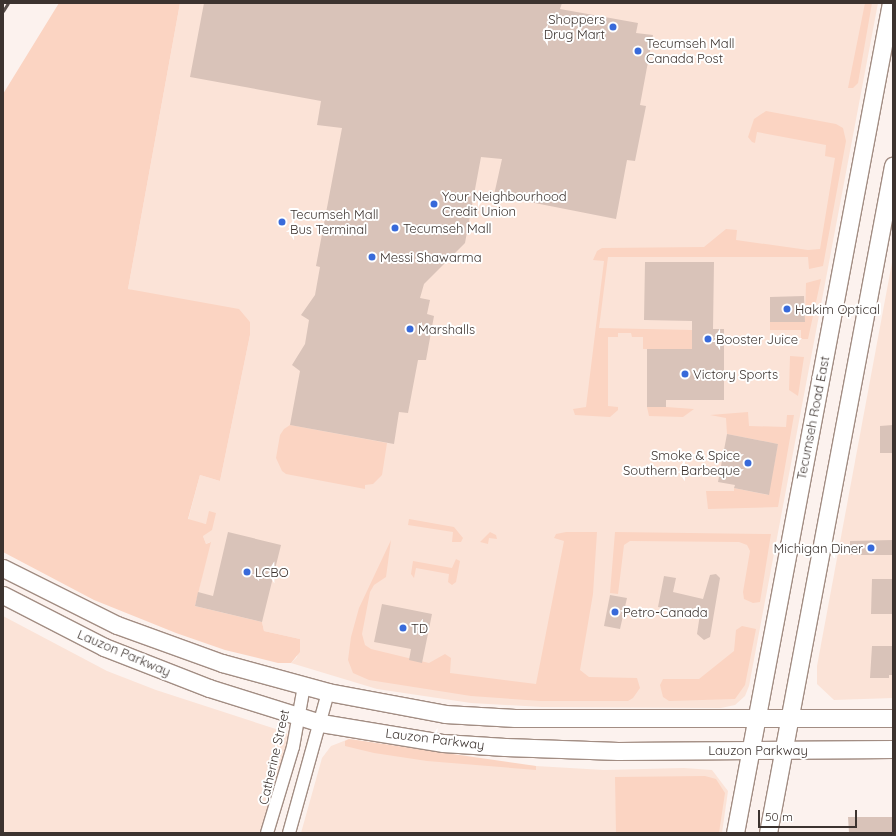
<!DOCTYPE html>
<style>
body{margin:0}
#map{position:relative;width:896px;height:836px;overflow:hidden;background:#fcf2ee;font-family:Quicksand,sans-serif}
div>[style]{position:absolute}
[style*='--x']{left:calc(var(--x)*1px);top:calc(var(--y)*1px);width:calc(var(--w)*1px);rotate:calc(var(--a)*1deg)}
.built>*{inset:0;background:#fbe3d7}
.green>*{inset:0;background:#fbd4c2}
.building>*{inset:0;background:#d9c3b9}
.roads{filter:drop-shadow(1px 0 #a28d83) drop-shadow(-1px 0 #a28d83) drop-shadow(0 1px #a28d83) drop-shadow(0 -1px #a28d83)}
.street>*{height:12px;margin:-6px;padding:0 6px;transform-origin:6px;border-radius:6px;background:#fff}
.secondary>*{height:17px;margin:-8.5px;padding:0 8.5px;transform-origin:8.5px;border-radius:8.5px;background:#fff}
.rail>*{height:3px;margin:-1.5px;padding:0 1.5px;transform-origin:1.5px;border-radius:1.5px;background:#5a504c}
.dots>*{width:11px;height:11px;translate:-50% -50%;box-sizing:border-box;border:2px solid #fff;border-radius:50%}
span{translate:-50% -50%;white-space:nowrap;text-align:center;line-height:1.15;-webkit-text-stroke:4px #fff;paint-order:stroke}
.poi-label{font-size:13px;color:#3c332f}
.right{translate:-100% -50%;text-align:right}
.left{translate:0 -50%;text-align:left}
.street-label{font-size:13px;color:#3c332f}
.frame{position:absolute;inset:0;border:4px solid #3c332f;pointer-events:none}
.scale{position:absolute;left:758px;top:810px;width:99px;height:18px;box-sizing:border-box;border:2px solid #3c332f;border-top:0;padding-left:5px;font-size:12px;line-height:14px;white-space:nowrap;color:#3c332f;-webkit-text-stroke:3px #fff;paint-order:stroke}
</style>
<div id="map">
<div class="built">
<i style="clip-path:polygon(180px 3px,878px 3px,749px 686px,745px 696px,735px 705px,721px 708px,542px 707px,471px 703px,377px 689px,291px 663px,297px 657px,300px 639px,264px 631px,262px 622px,195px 606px,210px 542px,206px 544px,203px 536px,206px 524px,188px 520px,200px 475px,220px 481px,250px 335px,250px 322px,128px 289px)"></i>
<i style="clip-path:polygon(893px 257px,893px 698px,834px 700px,817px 684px,817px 666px)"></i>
<i style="clip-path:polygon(3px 616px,107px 671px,156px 690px,282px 731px,293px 737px,267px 833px,3px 833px)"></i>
<i style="clip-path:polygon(349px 739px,519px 765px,604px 770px,684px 768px,712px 770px,728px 791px,722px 833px,301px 833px,322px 758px,331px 746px)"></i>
</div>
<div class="green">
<i style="clip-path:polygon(59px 3px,180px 3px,128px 289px,239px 309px,250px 322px,250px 335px,220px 481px,200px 475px,188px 519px,206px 524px,209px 511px,216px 513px,212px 530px,203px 536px,206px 544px,211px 542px,195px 606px,262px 622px,264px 631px,300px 639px,300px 652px,291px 663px,278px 663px,225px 650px,176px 633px,94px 600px,3px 552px,3px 94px)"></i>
<i style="clip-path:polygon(865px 3px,872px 3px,858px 83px,853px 88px,848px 88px)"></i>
<i style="clip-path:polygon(766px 111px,836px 124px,843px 128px,846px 141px,823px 266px,809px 269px,808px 257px,608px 257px,599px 328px,692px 330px,692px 349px,643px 349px,643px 337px,632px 337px,631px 333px,618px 333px,618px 337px,608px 337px,608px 406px,618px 407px,618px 410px,610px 417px,575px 415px,573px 409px,586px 407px,604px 261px,593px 260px,597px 251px,602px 248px,704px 247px,726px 229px,737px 230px,736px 240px,808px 250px,820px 249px,835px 158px,825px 156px,826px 145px,757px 132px,755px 143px,752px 142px,748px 137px,754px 119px)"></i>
<i style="clip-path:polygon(821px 279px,808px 339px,801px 339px,801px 330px,770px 330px,770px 322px,805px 321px,806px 283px)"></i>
<i style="clip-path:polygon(790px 356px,804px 357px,798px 396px,789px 390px)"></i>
<i style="clip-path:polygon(647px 407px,666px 407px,694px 409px,683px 417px,649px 416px)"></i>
<i style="clip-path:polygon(748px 412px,749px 426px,786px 427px,787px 415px,794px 415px,778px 507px,708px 509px,706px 491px,734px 491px,734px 488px,768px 495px,778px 444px,727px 434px,726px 418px,710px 415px)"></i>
<i style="clip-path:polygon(290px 425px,387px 443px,382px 475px,373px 484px,365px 485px,365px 489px,286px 474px,282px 471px,276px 458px,280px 435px,284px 429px)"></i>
<i style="clip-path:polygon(409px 519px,454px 527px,463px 538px,461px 542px,452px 542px,453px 532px,408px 525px)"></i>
<i style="clip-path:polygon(490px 532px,496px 535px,497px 539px,489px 538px,488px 544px,480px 542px)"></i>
<i style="clip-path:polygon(566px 532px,597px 532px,593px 594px,580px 670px,589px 677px,637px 678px,640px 688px,633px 698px,628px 701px,541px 701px,471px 696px,369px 680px,353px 673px,348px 660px,351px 637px,359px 608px,391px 540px,386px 577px,374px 585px,370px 592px,362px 634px,365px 645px,371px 649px,429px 663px,445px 654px,451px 658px,450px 673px,536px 684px,564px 541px,554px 538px,556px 534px)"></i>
<i style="clip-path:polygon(615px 532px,771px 534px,760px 602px,753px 603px,744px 599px,743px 592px,750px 551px,747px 545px,739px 542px,630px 541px,624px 545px,618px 594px,610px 593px)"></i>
<i style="clip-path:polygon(456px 559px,460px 561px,456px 582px,452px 585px,448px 582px,449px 574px,416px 568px,414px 578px,411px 574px,413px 561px,452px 568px)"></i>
<i style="clip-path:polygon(742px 626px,756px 629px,745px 685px,735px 699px,669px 701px,663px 697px,660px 685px,663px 679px,699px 679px,734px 651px,736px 630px)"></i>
<i style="clip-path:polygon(349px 739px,536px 766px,536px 770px,427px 761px,374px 753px,345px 746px,345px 741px)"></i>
<i style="clip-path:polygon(705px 776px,716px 779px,725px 793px,719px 833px,616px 833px,615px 777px)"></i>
</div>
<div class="building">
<i style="clip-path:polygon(204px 3px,562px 3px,560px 9px,638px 23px,636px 33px,653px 35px,640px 105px,646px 106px,635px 161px,627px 160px,616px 219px,494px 195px,502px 159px,481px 157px,465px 243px,424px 284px,420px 298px,430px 300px,427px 314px,434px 316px,426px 360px,418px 360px,408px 413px,399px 412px,394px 444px,290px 425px,300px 371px,292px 365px,305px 344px,309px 320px,301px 315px,315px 295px,320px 267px,316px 266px,342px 128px,317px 125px,321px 101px,190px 77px)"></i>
<i style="clip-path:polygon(645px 262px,714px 262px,713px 329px,724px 329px,724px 400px,666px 400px,666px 407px,647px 407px,647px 349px,692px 349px,692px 321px,644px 320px)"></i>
<i style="clip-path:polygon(804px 296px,805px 322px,770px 322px,770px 297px)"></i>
<i style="clip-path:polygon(893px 425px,893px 453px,880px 453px,880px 426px)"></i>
<i style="clip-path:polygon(727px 434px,778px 444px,769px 495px,734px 488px,735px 485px,718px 482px)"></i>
<i style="clip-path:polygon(228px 532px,281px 545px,262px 622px,195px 606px,198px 592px,213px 596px)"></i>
<i style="clip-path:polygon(893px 540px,893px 555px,850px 555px,850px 541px)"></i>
<i style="clip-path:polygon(716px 574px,720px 578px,710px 637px,704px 640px,697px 634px,700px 614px,658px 607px,664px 576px,676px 578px,673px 592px,703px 599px,710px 575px)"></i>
<i style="clip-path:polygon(872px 579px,893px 579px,893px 614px,871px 614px)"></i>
<i style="clip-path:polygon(610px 595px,627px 598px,620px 629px,604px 626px)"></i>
<i style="clip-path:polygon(382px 604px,432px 614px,422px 663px,409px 660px,411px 649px,374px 642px)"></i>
<i style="clip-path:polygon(872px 646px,893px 646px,893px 675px,889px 675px,889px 678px,870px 678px)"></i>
<i style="clip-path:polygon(848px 817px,893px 817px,893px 833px,849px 833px)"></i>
</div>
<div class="roads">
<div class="street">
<i style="--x:267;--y:833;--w:90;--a:-73.2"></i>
<i style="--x:293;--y:747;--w:62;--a:-79.8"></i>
<i style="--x:289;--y:833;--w:146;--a:-74.5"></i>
</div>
<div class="secondary">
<i style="--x:3;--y:568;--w:127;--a:26.6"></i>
<i style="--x:117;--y:625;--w:112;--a:19.9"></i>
<i style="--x:222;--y:663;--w:110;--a:15.3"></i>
<i style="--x:328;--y:692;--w:119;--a:10.6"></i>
<i style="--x:445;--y:714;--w:70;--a:3.3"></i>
<i style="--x:515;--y:718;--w:378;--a:0"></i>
<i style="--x:3;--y:595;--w:114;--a:27.2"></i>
<i style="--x:104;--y:647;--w:113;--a:21.3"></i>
<i style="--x:209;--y:688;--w:117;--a:17.4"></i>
<i style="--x:321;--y:723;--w:124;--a:9.3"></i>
<i style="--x:443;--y:743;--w:62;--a:3.7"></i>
<i style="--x:505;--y:747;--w:113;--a:2"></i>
<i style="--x:618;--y:751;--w:275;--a:-0.4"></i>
<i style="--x:735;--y:833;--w:845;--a:-79.36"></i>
<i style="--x:768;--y:833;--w:679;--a:-79.39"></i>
</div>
</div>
<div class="rail">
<i style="--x:3;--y:11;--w:9;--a:-58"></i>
</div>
<div class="dots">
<i style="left:613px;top:27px;background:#386ada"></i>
<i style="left:638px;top:51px;background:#386ada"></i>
<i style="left:434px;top:204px;background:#386ada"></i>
<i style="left:282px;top:222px;background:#386ada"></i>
<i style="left:395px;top:228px;background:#386ada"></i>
<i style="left:372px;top:257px;background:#386ada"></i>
<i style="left:787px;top:309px;background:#386ada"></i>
<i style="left:410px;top:329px;background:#386ada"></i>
<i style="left:708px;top:339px;background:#386ada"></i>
<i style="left:685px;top:374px;background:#386ada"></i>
<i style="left:748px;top:463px;background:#386ada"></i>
<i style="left:871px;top:548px;background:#386ada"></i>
<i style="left:247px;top:572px;background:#386ada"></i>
<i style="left:615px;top:612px;background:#386ada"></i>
<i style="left:403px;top:628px;background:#386ada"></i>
</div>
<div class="poi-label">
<span class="right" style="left:605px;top:27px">Shoppers<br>Drug Mart</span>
<span class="left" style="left:646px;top:51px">Tecumseh Mall<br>Canada Post</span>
<span class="left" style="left:442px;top:204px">Your Neighbourhood<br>Credit Union</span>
<span class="left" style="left:290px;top:222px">Tecumseh Mall<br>Bus Terminal</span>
<span class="left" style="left:403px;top:228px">Tecumseh Mall</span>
<span class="left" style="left:380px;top:257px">Messi Shawarma</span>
<span class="left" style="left:795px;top:309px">Hakim Optical</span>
<span class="left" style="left:418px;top:329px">Marshalls</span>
<span class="left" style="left:716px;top:339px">Booster Juice</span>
<span class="left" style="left:693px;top:374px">Victory Sports</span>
<span class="right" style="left:740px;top:463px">Smoke &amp; Spice<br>Southern Barbeque</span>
<span class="right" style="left:863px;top:548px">Michigan Diner</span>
<span class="left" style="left:255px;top:572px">LCBO</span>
<span class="left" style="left:623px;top:612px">Petro-Canada</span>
<span class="left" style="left:411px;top:628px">TD</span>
</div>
<div class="street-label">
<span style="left:813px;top:418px;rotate:-79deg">Tecumseh Road East</span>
<span style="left:124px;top:653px;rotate:23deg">Lauzon Parkway</span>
<span style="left:435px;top:739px;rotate:7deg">Lauzon Parkway</span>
<span style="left:758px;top:750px">Lauzon Parkway</span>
<span style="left:274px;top:757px;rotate:-77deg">Catherine Street</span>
</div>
<div class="frame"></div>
<div class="scale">50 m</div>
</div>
